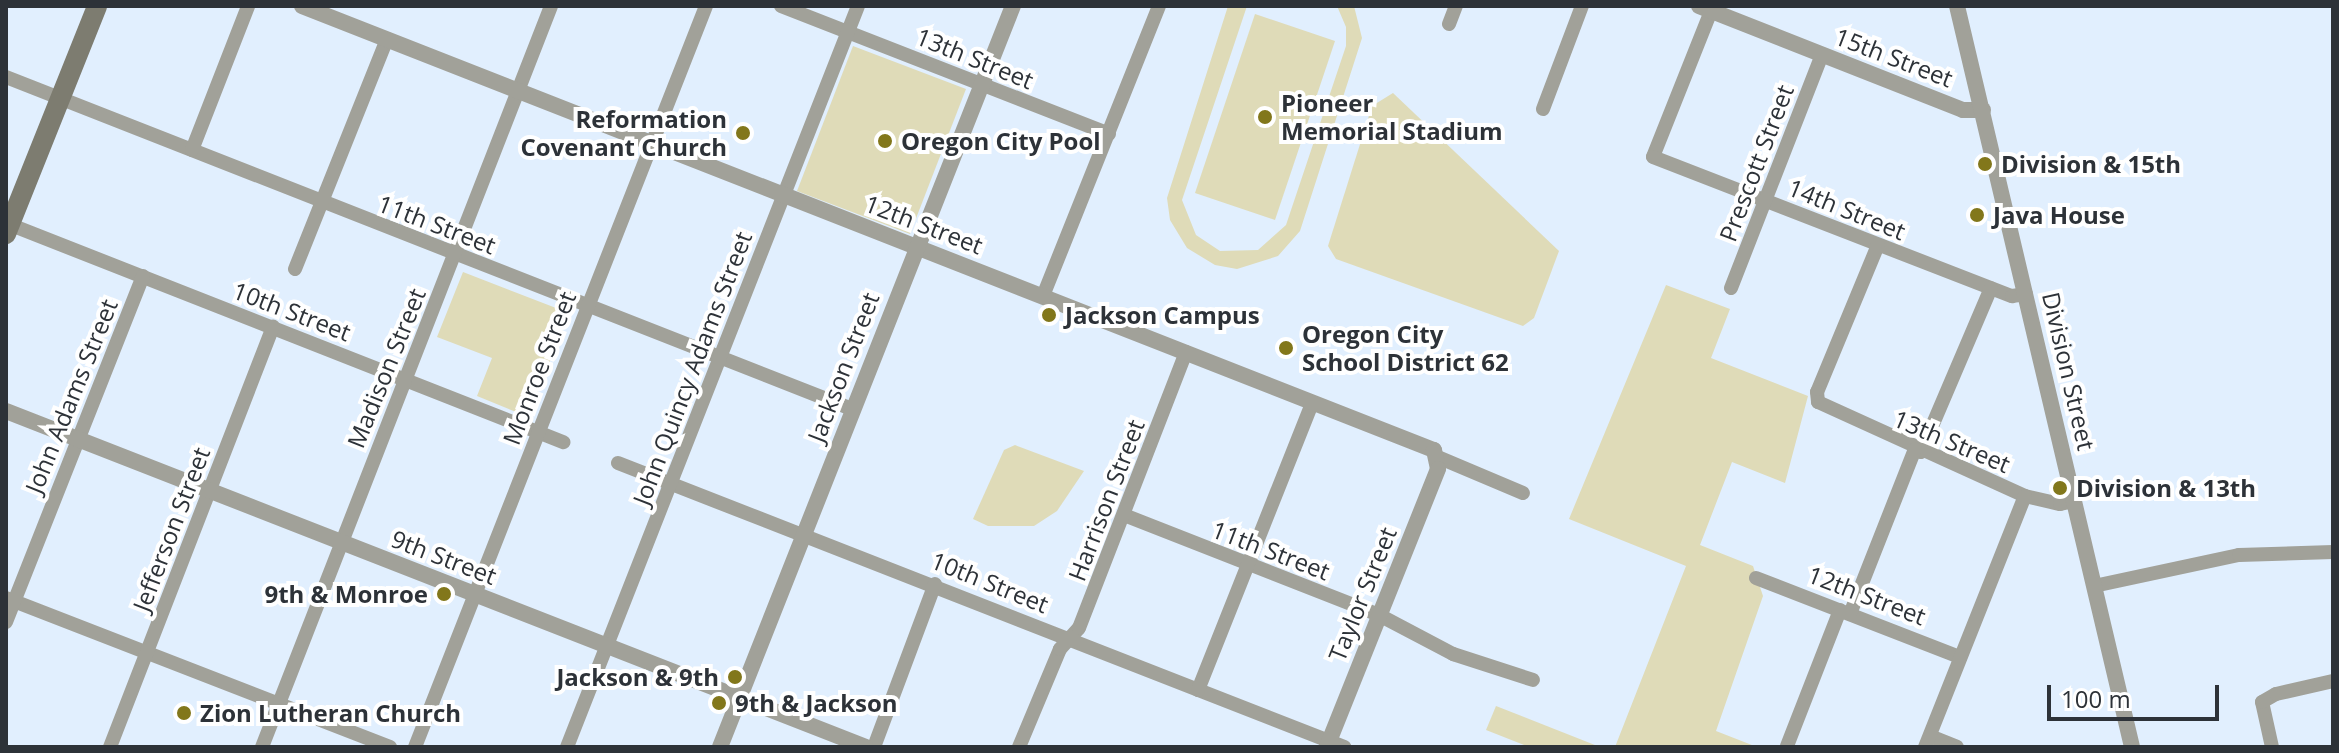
<!DOCTYPE html>
<style>
body{margin:0}
#map{position:relative;width:2339px;height:753px;overflow:hidden;background:#e1effe;font-family:"Open Sans",sans-serif}
div>[style]{position:absolute}
[style*='--x']{left:calc(var(--x)*1px);top:calc(var(--y)*1px);width:calc(var(--w)*1px);rotate:calc(var(--a)*1deg)}
.green>*{inset:0;background:#dfdbb8}
.minor>*{height:14px;margin:-7px;padding:0 7px;transform-origin:7px;border-radius:7px;background:#a1a199}
.tertiary>*{height:16px;margin:-8px;padding:0 8px;transform-origin:8px;border-radius:8px;background:#a1a199}
.secondary>*{height:20px;margin:-10px;padding:0 10px;transform-origin:10px;border-radius:10px;background:#7d7c70}
.dots>*{width:22px;height:22px;translate:-50% -50%;box-sizing:border-box;border:4px solid #fff;border-radius:50%}
span{translate:-50% -50%;white-space:nowrap;text-align:center;line-height:1.15;-webkit-text-stroke:8px #fff;paint-order:stroke}
.street-label{font-size:24px;color:#2d3238}
.poi-label{font-size:24px;color:#2d3238;font-weight:700}
.left{translate:0 -50%;text-align:left}
.right{translate:-100% -50%;text-align:right}
.frame{position:absolute;inset:0;border:8px solid #2d3238;pointer-events:none}
.scale{position:absolute;left:2047px;top:685px;width:172px;height:36px;box-sizing:border-box;border:4px solid #2d3238;border-top:0;padding-left:10px;font-size:24px;line-height:28px;white-space:nowrap;color:#2d3238;-webkit-text-stroke:6px #fff;paint-order:stroke}
</style>
<div id="map">
<div class="green">
<i style="clip-path:polygon(1228px 6px,1247px 6px,1182px 200px,1196px 235px,1220px 251px,1258px 250px,1286px 225px,1346px 46px,1346px 27px,1337px 6px,1354px 6px,1362px 38px,1300px 231px,1278px 256px,1237px 269px,1215px 265px,1187px 248px,1170px 220px,1167px 198px)"></i>
<i style="clip-path:polygon(1255px 14px,1335px 41px,1275px 220px,1195px 193px)"></i>
<i style="clip-path:polygon(853px 46px,966px 89px,910px 234px,797px 191px)"></i>
<i style="clip-path:polygon(1393px 93px,1559px 251px,1534px 318px,1523px 326px,1336px 259px,1328px 246px,1372px 106px)"></i>
<i style="clip-path:polygon(463px 272px,569px 313px,528px 417px,477px 396px,492px 358px,437px 337px)"></i>
<i style="clip-path:polygon(1666px 285px,1730px 309px,1711px 358px,1808px 396px,1785px 483px,1732px 462px,1700px 545px,1753px 566px,1763px 596px,1716px 731px,1757px 747px,1615px 747px,1686px 566px,1569px 519px)"></i>
<i style="clip-path:polygon(1015px 445px,1084px 471px,1057px 511px,1034px 526px,988px 526px,973px 519px,1004px 450px)"></i>
<i style="clip-path:polygon(1496px 706px,1600px 747px,1529px 747px,1486px 730px)"></i>
</div>
<div class="minor">
<i style="--x:781;--y:6;--w:352;--a:21.3"></i>
<i style="--x:1713;--y:6;--w:162;--a:111.7"></i>
<i style="--x:1653;--y:157;--w:385;--a:21.2"></i>
<i style="--x:2012;--y:296;--w:14;--a:-8"></i>
<i style="--x:1449;--y:24;--w:19;--a:-69"></i>
<i style="--x:6;--y:77;--w:909;--a:21.43"></i>
<i style="--x:1543;--y:109;--w:110;--a:-69.3"></i>
<i style="--x:192;--y:150;--w:155;--a:-68.7"></i>
<i style="--x:6;--y:223;--w:599;--a:21.46"></i>
<i style="--x:1878;--y:245;--w:159;--a:112.5"></i>
<i style="--x:1817;--y:392;--w:10;--a:84"></i>
<i style="--x:1818;--y:402;--w:227;--a:24.4"></i>
<i style="--x:2025;--y:496;--w:36;--a:13"></i>
<i style="--x:2060;--y:504;--w:14;--a:-12"></i>
<i style="--x:295;--y:269;--w:248;--a:-68.2"></i>
<i style="--x:1731;--y:288;--w:251;--a:-68.7"></i>
<i style="--x:1043;--y:296;--w:312;--a:-68.2"></i>
<i style="--x:1921;--y:452;--w:178;--a:-66.9"></i>
<i style="--x:1440;--y:458;--w:90;--a:22.9"></i>
<i style="--x:618;--y:463;--w:780;--a:21.36"></i>
<i style="--x:1124;--y:515;--w:274;--a:21.4"></i>
<i style="--x:1379;--y:615;--w:84;--a:27.8"></i>
<i style="--x:1453;--y:654;--w:84;--a:18"></i>
<i style="--x:1756;--y:578;--w:219;--a:21.2"></i>
<i style="--x:2094;--y:586;--w:148;--a:-12.1"></i>
<i style="--x:2239;--y:555;--w:94;--a:-1.8"></i>
<i style="--x:6;--y:598;--w:412;--a:21.2"></i>
<i style="--x:1850;--y:614;--w:177;--a:-68.5"></i>
<i style="--x:6;--y:622;--w:372;--a:-68.4"></i>
<i style="--x:1198;--y:690;--w:309;--a:-68.3"></i>
<i style="--x:1930;--y:736;--w:29;--a:22"></i>
<i style="--x:1787;--y:746;--w:146;--a:-68.7"></i>
<i style="--x:110;--y:747;--w:451;--a:-68.8"></i>
<i style="--x:262;--y:747;--w:795;--a:-68.69"></i>
<i style="--x:415;--y:747;--w:796;--a:-68.56"></i>
<i style="--x:567;--y:747;--w:796;--a:-68.56"></i>
<i style="--x:874;--y:747;--w:174;--a:-69.5"></i>
<i style="--x:1019;--y:747;--w:106;--a:-67.3"></i>
<i style="--x:1060;--y:649;--w:28;--a:-48"></i>
<i style="--x:1079;--y:628;--w:296;--a:-68.8"></i>
<i style="--x:1925;--y:747;--w:270;--a:-68.3"></i>
<i style="--x:2272;--y:747;--w:46;--a:-102.5"></i>
<i style="--x:2262;--y:702;--w:16;--a:-30"></i>
<i style="--x:2276;--y:694;--w:58;--a:-12.8"></i>
</div>
<div class="tertiary">
<i style="--x:302;--y:6;--w:1216;--a:21.42"></i>
<i style="--x:1434;--y:450;--w:19;--a:78"></i>
<i style="--x:1438;--y:469;--w:299;--a:111.8"></i>
<i style="--x:1699;--y:6;--w:284;--a:21.5"></i>
<i style="--x:1963;--y:110;--w:20;--a:0"></i>
<i style="--x:1957;--y:6;--w:761;--a:76.71"></i>
<i style="--x:6;--y:411;--w:923;--a:21.34"></i>
<i style="--x:720;--y:747;--w:797;--a:-68.43"></i>
</div>
<div class="secondary">
<i style="--x:6;--y:234;--w:245;--a:-68.2"></i>
</div>
<div class="dots">
<i style="left:1265px;top:117px;background:#82771b"></i>
<i style="left:743px;top:133px;background:#82771b"></i>
<i style="left:885px;top:141px;background:#82771b"></i>
<i style="left:1985px;top:164px;background:#82771b"></i>
<i style="left:1977px;top:215px;background:#82771b"></i>
<i style="left:1049px;top:315px;background:#82771b"></i>
<i style="left:1286px;top:348px;background:#82771b"></i>
<i style="left:2060px;top:488px;background:#82771b"></i>
<i style="left:444px;top:594px;background:#82771b"></i>
<i style="left:735px;top:677px;background:#82771b"></i>
<i style="left:719px;top:703px;background:#82771b"></i>
<i style="left:184px;top:713px;background:#82771b"></i>
</div>
<div class="street-label">
<span style="left:1894px;top:57px;rotate:21deg">15th Street</span>
<span style="left:975px;top:58px;rotate:22deg">13th Street</span>
<span style="left:1756px;top:163px;rotate:-69deg">Prescott Street</span>
<span style="left:1847px;top:209px;rotate:22deg">14th Street</span>
<span style="left:437px;top:224px;rotate:21deg">11th Street</span>
<span style="left:924px;top:224px;rotate:21deg">12th Street</span>
<span style="left:292px;top:311px;rotate:21deg">10th Street</span>
<span style="left:843px;top:367px;rotate:-69deg">Jackson Street</span>
<span style="left:386px;top:368px;rotate:-68deg">Madison Street</span>
<span style="left:539px;top:368px;rotate:-69deg">Monroe Street</span>
<span style="left:692px;top:368px;rotate:-69deg">John Quincy Adams Street</span>
<span style="left:2069px;top:371px;rotate:77deg">Division Street</span>
<span style="left:71px;top:396px;rotate:-68deg">John Adams Street</span>
<span style="left:1952px;top:441px;rotate:23deg">13th Street</span>
<span style="left:1106px;top:500px;rotate:-69deg">Harrison Street</span>
<span style="left:171px;top:529px;rotate:-69deg">Jefferson Street</span>
<span style="left:1271px;top:550px;rotate:21deg">11th Street</span>
<span style="left:444px;top:557px;rotate:21deg">9th Street</span>
<span style="left:990px;top:582px;rotate:22deg">10th Street</span>
<span style="left:1362px;top:594px;rotate:-68deg">Taylor Street</span>
<span style="left:1867px;top:595px;rotate:21deg">12th Street</span>
</div>
<div class="poi-label">
<span class="left" style="left:1281px;top:117px">Pioneer<br>Memorial Stadium</span>
<span class="right" style="left:727px;top:133px">Reformation<br>Covenant Church</span>
<span class="left" style="left:901px;top:141px">Oregon City Pool</span>
<span class="left" style="left:2001px;top:164px">Division &amp; 15th</span>
<span class="left" style="left:1993px;top:215px">Java House</span>
<span class="left" style="left:1065px;top:315px">Jackson Campus</span>
<span class="left" style="left:1302px;top:348px">Oregon City<br>School District 62</span>
<span class="left" style="left:2076px;top:488px">Division &amp; 13th</span>
<span class="right" style="left:428px;top:594px">9th &amp; Monroe</span>
<span class="right" style="left:719px;top:677px">Jackson &amp; 9th</span>
<span class="left" style="left:735px;top:703px">9th &amp; Jackson</span>
<span class="left" style="left:200px;top:713px">Zion Lutheran Church</span>
</div>
<div class="frame"></div>
<div class="scale">100 m</div>
</div>
